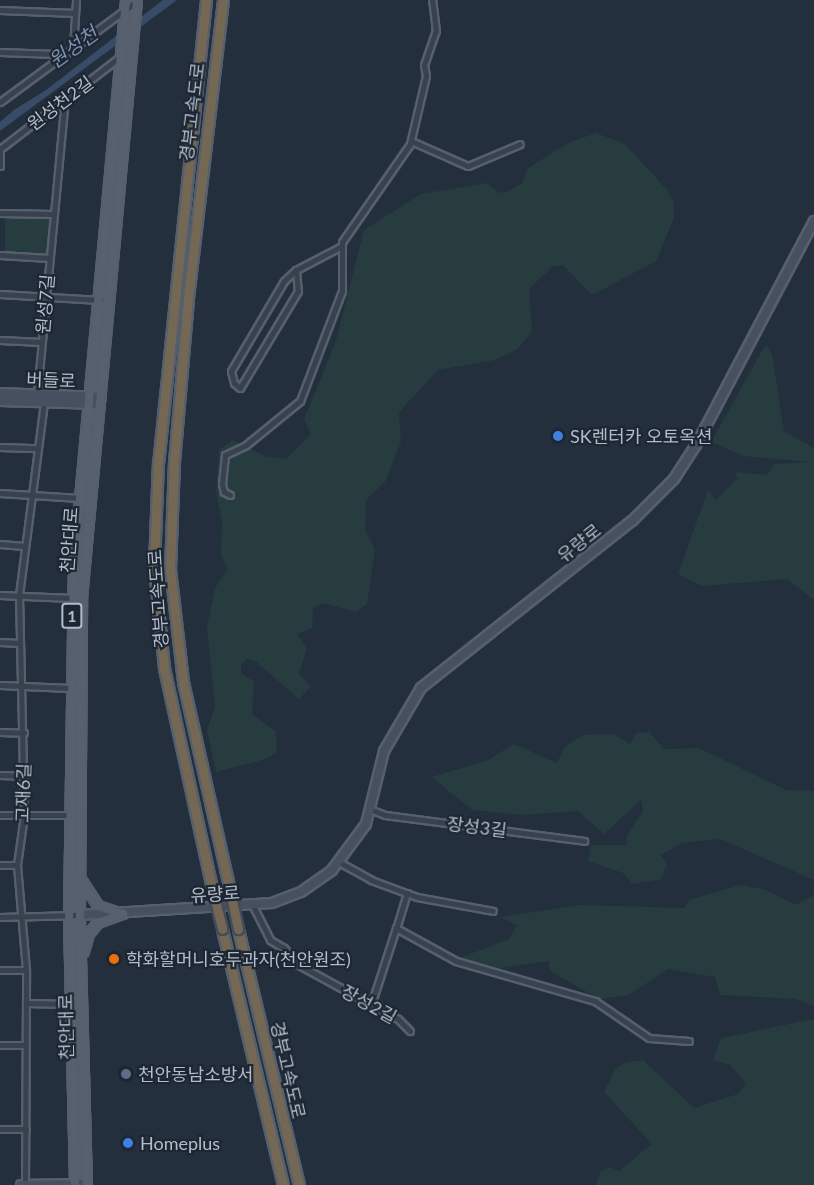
<!DOCTYPE html>
<meta charset="utf-8">
<style>
body{margin:0}
#map{position:relative;width:814px;height:1185px;overflow:hidden;background:#242f3e;font-family:Lato,"Noto Sans KR",sans-serif}
div>[style]{position:absolute}
[style*='--x']{left:calc(var(--x)*1px);top:calc(var(--y)*1px);width:calc(var(--w)*1px);rotate:calc(var(--a)*1deg)}
.green>*{inset:0;background:#263c3f}
.water>*{inset:0;background:#394c67}
.roads{filter:drop-shadow(2px 0 #565f6c) drop-shadow(-2px 0 #565f6c) drop-shadow(0 2px #565f6c) drop-shadow(0 -2px #565f6c)}
.street>*{height:5px;margin:-2.5px;padding:0 2.5px;transform-origin:2.5px;border-radius:2.5px;background:#38414e}
.secondary>*{height:8px;margin:-4px;padding:0 4px;transform-origin:4px;border-radius:4px;background:#465061}
.primary>*{height:8px;margin:-4px;padding:0 4px;transform-origin:4px;border-radius:4px;background:#56606e}
.highway>*{height:9px;margin:-4.5px;padding:0 4.5px;transform-origin:4.5px;border-radius:4.5px;background:#746855}
.bridges{filter:drop-shadow(2px 0 #434c59) drop-shadow(-2px 0 #434c59) drop-shadow(0 2px #434c59) drop-shadow(0 -2px #434c59)}
.highway-bridge>*{height:9px;margin:-4.5px;padding:0 4.5px;transform-origin:4.5px;border-radius:4.5px;background:#746855}
.dots>*{width:16px;height:16px;translate:-50% -50%;box-sizing:border-box;border:3px solid #1d2633;border-radius:50%}
span{translate:-50% -50%;white-space:nowrap;text-align:center;line-height:1.15;-webkit-text-stroke:4.5px #1d2633;paint-order:stroke}
.shield-label span{padding:2px 4px;background:#1d2633;border:2px solid;border-radius:4px;-webkit-text-stroke-width:0}
.shield-label{font-size:16px;color:#b4bcc9;font-weight:700}
.street-label{font-size:18px;color:#b4bcc9}
.poi-label{font-size:18px;color:#b4bcc9}
.left{translate:0 -50%;text-align:left}
.water-label{font-size:20px;color:#7c92b1;font-style:italic}
</style>
<div id="map">
<div class="green">
<i style="clip-path:polygon(596px 133px,625px 144px,668px 191px,674px 203px,674px 218px,656px 261px,592px 295px,563px 265px,552px 267px,529px 289px,532px 332px,517px 349px,495px 360px,438px 370px,399px 412px,401px 442px,385px 482px,366px 500px,365px 529px,375px 550px,367px 604px,356px 612px,323px 603px,313px 608px,312px 628px,297px 634px,307px 648px,299px 674px,311px 686px,299px 699px,254px 660px,247px 659px,241px 664px,241px 673px,254px 682px,252px 714px,276px 732px,277px 752px,266px 759px,216px 772px,207px 730px,215px 707px,207px 626px,215px 588px,228px 569px,221px 555px,222px 521px,216px 493px,219px 450px,232px 440px,265px 456px,286px 459px,311px 434px,304px 419px,336px 341px,364px 230px,421px 194px,487px 183px,498px 192px,505px 193px,522px 183px,528px 168px,568px 143px)"></i>
<i style="clip-path:polygon(5px 215px,53px 217px,54px 250px,49px 254px,5px 252px)"></i>
<i style="clip-path:polygon(766px 344px,772px 355px,784px 431px,814px 448px,814px 600px,788px 579px,702px 586px,678px 574px,708px 490px,716px 500px,737px 479px,736px 472px,767px 475px,774px 464px,809px 462px,743px 456px,711px 442px)"></i>
<i style="clip-path:polygon(649px 732px,664px 749px,699px 748px,786px 790px,814px 791px,814px 880px,720px 839px,682px 843px,660px 855px,667px 863px,661px 879px,632px 884px,623px 873px,588px 861px,591px 845px,627px 845px,627px 835px,643px 811px,641px 800px,604px 834px,578px 811px,522px 815px,472px 810px,432px 777px,488px 760px,514px 744px,557px 763px,564px 748px,583px 735px,613px 734px,630px 744px,636px 733px)"></i>
<i style="clip-path:polygon(741px 885px,766px 890px,795px 905px,814px 895px,814px 1006px,796px 999px,720px 995px,715px 977px,668px 969px,629px 995px,599px 999px,549px 970px,549px 961px,500px 968px,460px 958px,509px 939px,517px 925px,500px 917px,580px 905px,684px 908px,689px 900px)"></i>
<i style="clip-path:polygon(814px 1019px,814px 1185px,596px 1185px,600px 1172px,610px 1167px,619px 1171px,652px 1144px,604px 1092px,615px 1069px,626px 1062px,643px 1060px,694px 1108px,738px 1094px,746px 1083px,730px 1065px,713px 1060px,721px 1038px)"></i>
</div>
<div class="water">
<i style="clip-path:polygon(163px 0,177px 0,0 131px,0 122px,14px 110px,46px 90px)"></i>
</div>
<div class="roads">
<div class="street">
<i style="--x:0;--y:10;--w:75;--a:2.3"></i>
<i style="--x:73;--y:47;--w:47;--a:-86.3"></i>
<i style="--x:0;--y:52;--w:56;--a:2"></i>
<i style="--x:56;--y:54;--w:4;--a:63"></i>
<i style="--x:0;--y:102;--w:170;--a:-36.4"></i>
<i style="--x:411;--y:141;--w:62;--a:23.7"></i>
<i style="--x:468;--y:166;--w:56;--a:-22.9"></i>
<i style="--x:0;--y:149;--w:151;--a:-37.5"></i>
<i style="--x:0;--y:166;--w:18;--a:-90"></i>
<i style="--x:0;--y:213;--w:53;--a:1.1"></i>
<i style="--x:0;--y:255;--w:49;--a:3.5"></i>
<i style="--x:296;--y:270;--w:21;--a:85"></i>
<i style="--x:298;--y:291;--w:113;--a:120.9"></i>
<i style="--x:240;--y:388;--w:8;--a:-140"></i>
<i style="--x:234;--y:383;--w:12;--a:-104"></i>
<i style="--x:231;--y:371;--w:104;--a:-59.5"></i>
<i style="--x:284;--y:281;--w:16;--a:-43"></i>
<i style="--x:296;--y:270;--w:52;--a:-27.6"></i>
<i style="--x:0;--y:294;--w:100;--a:3.4"></i>
<i style="--x:0;--y:340;--w:42;--a:2.7"></i>
<i style="--x:37;--y:394;--w:296;--a:-84.6"></i>
<i style="--x:0;--y:447;--w:38;--a:2"></i>
<i style="--x:0;--y:493;--w:80;--a:3.6"></i>
<i style="--x:230;--y:495;--w:7;--a:-153"></i>
<i style="--x:224;--y:492;--w:8;--a:-104"></i>
<i style="--x:222;--y:484;--w:29;--a:-84"></i>
<i style="--x:225;--y:455;--w:23;--a:-25"></i>
<i style="--x:246;--y:445;--w:70;--a:-39.2"></i>
<i style="--x:300;--y:401;--w:118;--a:-69.1"></i>
<i style="--x:342;--y:291;--w:49;--a:-90"></i>
<i style="--x:342;--y:242;--w:119;--a:-55.2"></i>
<i style="--x:410;--y:144;--w:70;--a:-76.8"></i>
<i style="--x:426;--y:76;--w:11;--a:-100"></i>
<i style="--x:424;--y:65;--w:36;--a:-71"></i>
<i style="--x:436;--y:31;--w:31;--a:-97"></i>
<i style="--x:0;--y:544;--w:24;--a:5"></i>
<i style="--x:0;--y:595;--w:73;--a:2.4"></i>
<i style="--x:0;--y:642;--w:19;--a:3"></i>
<i style="--x:0;--y:685;--w:70;--a:2.5"></i>
<i style="--x:0;--y:732;--w:24;--a:2"></i>
<i style="--x:0;--y:775;--w:23;--a:2"></i>
<i style="--x:372;--y:810;--w:14;--a:21"></i>
<i style="--x:385;--y:815;--w:201;--a:7.4"></i>
<i style="--x:0;--y:815;--w:70;--a:0"></i>
<i style="--x:339;--y:862;--w:37;--a:29"></i>
<i style="--x:371;--y:880;--w:49;--a:20.3"></i>
<i style="--x:417;--y:897;--w:77;--a:10.4"></i>
<i style="--x:0;--y:865;--w:17;--a:0"></i>
<i style="--x:407;--y:893;--w:37;--a:107"></i>
<i style="--x:396;--y:928;--w:68;--a:28.8"></i>
<i style="--x:456;--y:961;--w:145;--a:16.1"></i>
<i style="--x:595;--y:1001;--w:65;--a:34.4"></i>
<i style="--x:649;--y:1038;--w:40;--a:4.3"></i>
<i style="--x:253;--y:906;--w:38;--a:63"></i>
<i style="--x:270;--y:940;--w:16;--a:30"></i>
<i style="--x:284;--y:948;--w:21;--a:51"></i>
<i style="--x:297;--y:964;--w:115;--a:28.6"></i>
<i style="--x:398;--y:1019;--w:17;--a:45"></i>
<i style="--x:0;--y:917;--w:80;--a:-1.4"></i>
<i style="--x:0;--y:970;--w:26;--a:0"></i>
<i style="--x:26;--y:1003;--w:44;--a:1.3"></i>
<i style="--x:371;--y:1005;--w:81;--a:-72"></i>
<i style="--x:0;--y:1045;--w:25;--a:0"></i>
<i style="--x:0;--y:1129;--w:26;--a:0"></i>
<i style="--x:25;--y:1185;--w:215;--a:-89.7"></i>
<i style="--x:26;--y:970;--w:105;--a:-94.9"></i>
<i style="--x:17;--y:865;--w:50;--a:-82"></i>
<i style="--x:24;--y:815;--w:220;--a:-91.3"></i>
<i style="--x:19;--y:595;--w:195;--a:-82.6"></i>
</div>
<div class="secondary">
<i style="--x:0;--y:393;--w:101;--a:2.3"></i>
<i style="--x:0;--y:401;--w:100;--a:1.7"></i>
<i style="--x:80;--y:915;--w:192;--a:-3.6"></i>
<i style="--x:272;--y:903;--w:31;--a:-21"></i>
<i style="--x:301;--y:892;--w:38;--a:-35"></i>
<i style="--x:332;--y:870;--w:57;--a:-53.5"></i>
<i style="--x:366;--y:824;--w:75;--a:-76.1"></i>
<i style="--x:384;--y:751;--w:73;--a:-59.6"></i>
<i style="--x:421;--y:688;--w:269;--a:-38.4"></i>
<i style="--x:632;--y:521;--w:59;--a:-45"></i>
<i style="--x:674;--y:479;--w:40;--a:-57.1"></i>
<i style="--x:696;--y:445;--w:253;--a:-62.2"></i>
<i style="--x:21;--y:1185;--w:66;--a:-0.9"></i>
</div>
<div class="primary">
<i style="--x:82;--y:881;--w:30;--a:57"></i>
<i style="--x:98;--y:906;--w:26;--a:18"></i>
<i style="--x:84;--y:952;--w:19;--a:-74"></i>
<i style="--x:89;--y:934;--w:14;--a:-51"></i>
<i style="--x:98;--y:923;--w:27;--a:-20"></i>
<i style="--x:75;--y:1185;--w:269;--a:-91.3"></i>
<i style="--x:69;--y:916;--w:353;--a:-89.2"></i>
<i style="--x:74;--y:563;--w:565;--a:-84.72"></i>
<i style="--x:87;--y:1185;--w:270;--a:-91.5"></i>
<i style="--x:80;--y:915;--w:316;--a:-89.6"></i>
<i style="--x:82;--y:599;--w:602;--a:-84.75"></i>
</div>
<div class="highway">
<i style="--x:206;--y:0;--w:463;--a:95.9"></i>
<i style="--x:158;--y:461;--w:105;--a:92.2"></i>
<i style="--x:154;--y:566;--w:102;--a:84.4"></i>
<i style="--x:164;--y:668;--w:229;--a:77.7"></i>
<i style="--x:223;--y:0;--w:301;--a:96.7"></i>
<i style="--x:188;--y:299;--w:163;--a:94.9"></i>
<i style="--x:174;--y:461;--w:108;--a:92.1"></i>
<i style="--x:170;--y:569;--w:114;--a:83.4"></i>
<i style="--x:183;--y:682;--w:214;--a:77.3"></i>
<i style="--x:222;--y:929;--w:263;--a:76.6"></i>
<i style="--x:238;--y:929;--w:263;--a:76.6"></i>
</div>
</div>
<div class="bridges">
<div class="highway-bridge">
<i style="--x:230;--y:891;--w:39;--a:78"></i>
<i style="--x:213;--y:892;--w:38;--a:76"></i>
</div>
</div>
<div class="dots">
<i style="left:558px;top:436px;background:#3f7fe0"></i>
<i style="left:114px;top:959px;background:#e8710a"></i>
<i style="left:126px;top:1074px;background:#5c6f8a"></i>
<i style="left:128px;top:1143px;background:#3f7fe0"></i>
</div>
<div class="shield-label">
<span style="left:72px;top:616px">1</span>
</div>
<div class="street-label">
<span style="left:60px;top:103px;rotate:-37deg">원성천2길</span>
<span style="left:192px;top:112px;rotate:-83deg">경부고속도로</span>
<span style="left:45px;top:304px;rotate:-85deg">원성7길</span>
<span style="left:51px;top:380px;rotate:2deg">버들로</span>
<span style="left:69px;top:540px;rotate:-86deg">천안대로</span>
<span style="left:579px;top:543px;rotate:-38deg">유량로</span>
<span style="left:158px;top:599px;rotate:-94deg">경부고속도로</span>
<span style="left:23px;top:793px;rotate:-88deg">고재6길</span>
<span style="left:477px;top:827px;rotate:7deg">장성3길</span>
<span style="left:215px;top:894px;rotate:-4deg">유량로</span>
<span style="left:369px;top:1004px;rotate:29deg">장성2길</span>
<span style="left:66px;top:1027px;rotate:-91deg">천안대로</span>
<span style="left:288px;top:1070px;rotate:77deg">경부고속도로</span>
</div>
<div class="poi-label">
<span class="left" style="left:570px;top:436px">SK렌터카 오토옥션</span>
<span class="left" style="left:126px;top:959px">학화할머니호두과자(천안원조)</span>
<span class="left" style="left:138px;top:1074px">천안동남소방서</span>
<span class="left" style="left:140px;top:1143px">Homeplus</span>
</div>
<div class="water-label">
<span style="left:73px;top:47px;rotate:-36deg">원성천</span>
</div>
</div>
